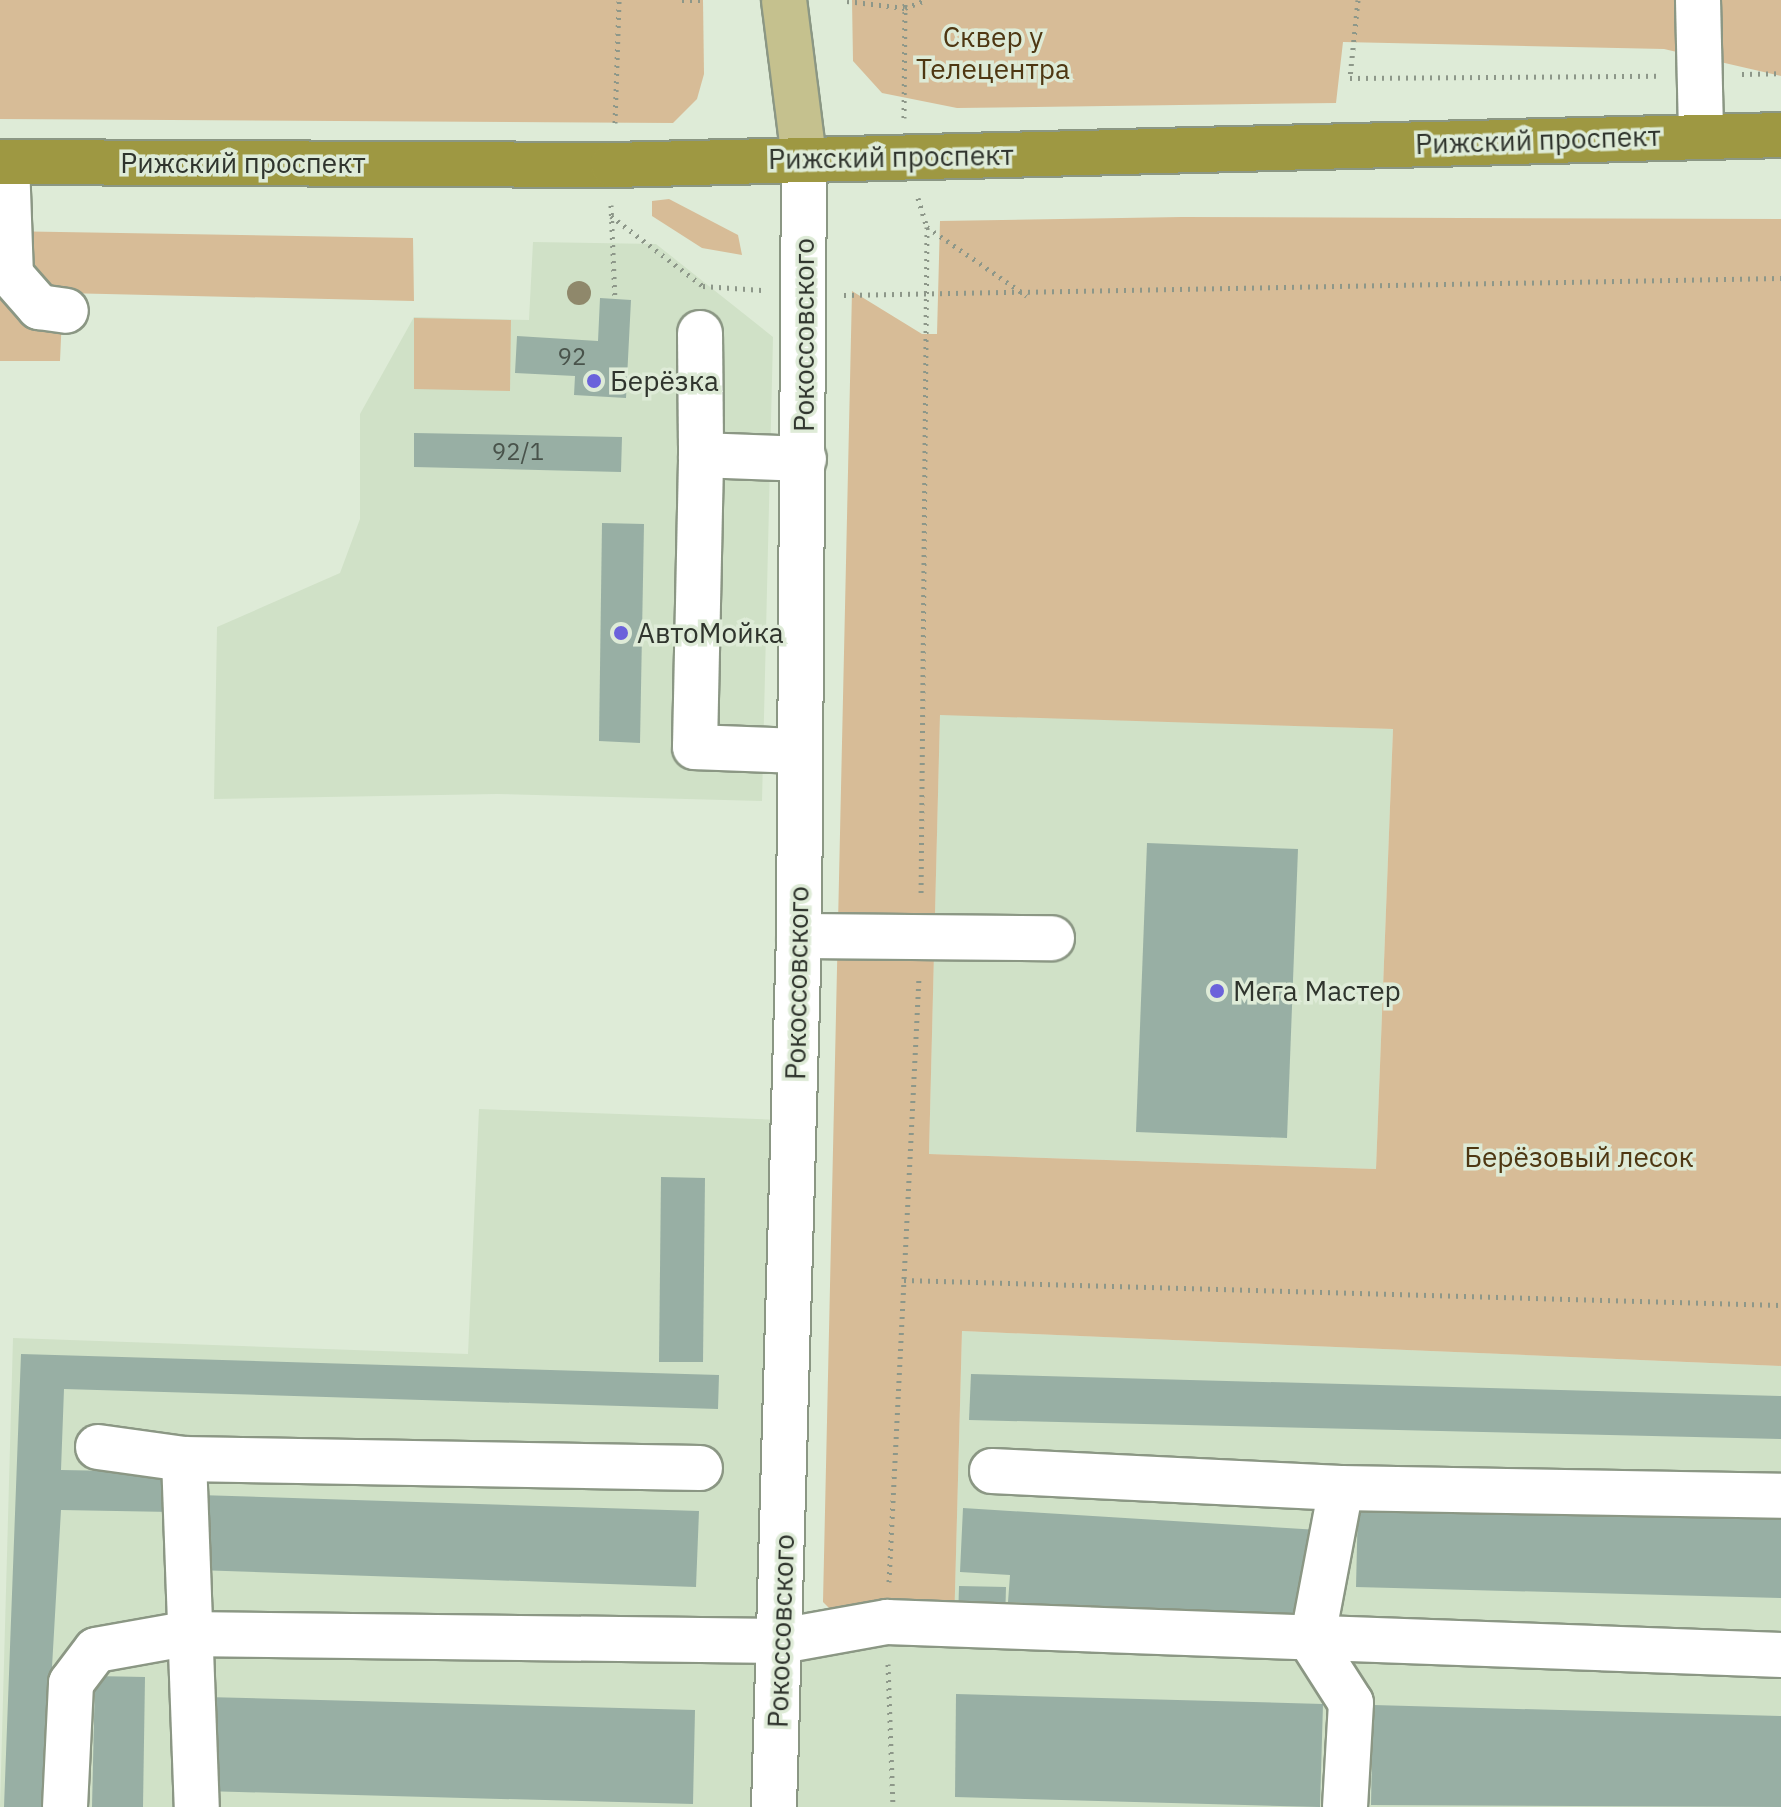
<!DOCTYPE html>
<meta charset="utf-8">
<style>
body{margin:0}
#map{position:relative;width:1781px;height:1807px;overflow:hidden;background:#deebd7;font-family:"IBM Plex Sans",sans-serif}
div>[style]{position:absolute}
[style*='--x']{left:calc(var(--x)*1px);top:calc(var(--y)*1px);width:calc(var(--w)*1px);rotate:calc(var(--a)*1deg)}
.built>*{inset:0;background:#d0e1c7}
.green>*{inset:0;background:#d7bc97}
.building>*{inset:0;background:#98afa4}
.path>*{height:5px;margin-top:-2.5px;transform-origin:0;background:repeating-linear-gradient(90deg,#8d9789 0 2px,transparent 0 8px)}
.roads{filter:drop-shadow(2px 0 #8b9784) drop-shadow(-2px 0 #8b9784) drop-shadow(0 2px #8b9784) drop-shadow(0 -2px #8b9784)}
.minor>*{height:44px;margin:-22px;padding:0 22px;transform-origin:22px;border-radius:22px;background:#fff}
.major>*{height:44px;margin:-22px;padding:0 22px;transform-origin:22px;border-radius:22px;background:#c5c18e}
.highway>*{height:44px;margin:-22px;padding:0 22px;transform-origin:22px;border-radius:22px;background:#9e9842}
.trees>*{width:24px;height:24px;margin:-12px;border-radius:50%;background:#8f886b}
.dots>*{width:22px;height:22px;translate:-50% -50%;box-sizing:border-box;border:4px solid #deebd7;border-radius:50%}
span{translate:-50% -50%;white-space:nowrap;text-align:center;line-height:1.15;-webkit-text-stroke:7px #deebd7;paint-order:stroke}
.number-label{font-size:24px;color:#49534b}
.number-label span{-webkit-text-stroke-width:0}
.park-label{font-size:28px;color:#4e3712}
.street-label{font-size:28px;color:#2f342d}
.poi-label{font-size:28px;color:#2f342d}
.left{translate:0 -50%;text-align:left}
</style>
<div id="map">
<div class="built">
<i style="clip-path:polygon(533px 242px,656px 244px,773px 337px,762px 801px,497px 794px,214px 799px,217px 627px,340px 573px,360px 519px,360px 414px,414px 317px,529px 320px)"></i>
<i style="clip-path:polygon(940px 714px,1393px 729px,1376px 1169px,929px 1154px)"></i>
<i style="clip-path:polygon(479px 1109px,782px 1120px,768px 1621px,954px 1628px,962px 1331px,1781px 1366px,1781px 1807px,0 1807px,13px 1338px,468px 1354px)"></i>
</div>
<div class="green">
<i style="clip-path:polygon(0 0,703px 0,704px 74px,697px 99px,673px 123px,0 119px)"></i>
<i style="clip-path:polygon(852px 0,1781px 0,1781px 76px,1664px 49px,1343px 42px,1336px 103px,957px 108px,882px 93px,853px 61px)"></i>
<i style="clip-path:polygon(669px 199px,738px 235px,742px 255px,702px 248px,652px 216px,652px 201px)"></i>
<i style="clip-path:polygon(evenodd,1182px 217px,1781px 219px,1781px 1366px,962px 1331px,954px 1629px,846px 1625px,823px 1602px,852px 291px,922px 334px,937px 334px,940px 221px,1182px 217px,940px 715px,1393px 729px,1376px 1169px,929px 1154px,940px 715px)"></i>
<i style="clip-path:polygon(0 231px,413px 238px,414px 301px,63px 293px,60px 361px,0 361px)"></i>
<i style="clip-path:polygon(414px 318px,511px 320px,510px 391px,414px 389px)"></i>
</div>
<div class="building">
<i style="clip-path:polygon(600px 298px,631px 300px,626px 398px,574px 395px,575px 376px,515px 373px,517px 336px,598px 341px)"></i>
<i style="clip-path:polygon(414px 433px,622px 437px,621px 472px,414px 467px)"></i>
<i style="clip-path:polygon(602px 523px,644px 524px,640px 743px,599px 741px)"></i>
<i style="clip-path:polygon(1147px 843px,1298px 849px,1287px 1138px,1136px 1132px)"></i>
<i style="clip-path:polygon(661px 1177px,705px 1178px,703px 1362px,659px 1362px)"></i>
<i style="clip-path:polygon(21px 1354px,719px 1375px,718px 1409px,64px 1389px,61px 1470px,172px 1472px,172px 1512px,61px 1510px,44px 1807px,4px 1807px)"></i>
<i style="clip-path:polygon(971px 1374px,1781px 1396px,1781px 1439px,969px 1420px)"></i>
<i style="clip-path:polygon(199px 1495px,699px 1511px,696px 1587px,196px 1570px)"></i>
<i style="clip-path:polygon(1358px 1503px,1781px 1514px,1781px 1598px,1356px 1587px)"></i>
<i style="clip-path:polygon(963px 1508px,1319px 1530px,1313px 1621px,1008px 1602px,1010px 1575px,960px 1572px)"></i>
<i style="clip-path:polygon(959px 1586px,1006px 1587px,1005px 1623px,958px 1621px)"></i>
<i style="clip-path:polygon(95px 1676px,145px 1677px,143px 1807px,92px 1807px)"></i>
<i style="clip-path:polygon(956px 1694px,1323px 1704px,1320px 1807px,955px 1797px)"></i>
<i style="clip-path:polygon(206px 1697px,695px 1710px,693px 1804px,204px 1791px)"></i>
<i style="clip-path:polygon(1373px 1705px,1781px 1716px,1781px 1807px,1371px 1805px)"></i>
</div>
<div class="path">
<i style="--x:682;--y:0;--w:18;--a:0"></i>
<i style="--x:1358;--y:0;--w:78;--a:95.9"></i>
<i style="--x:1350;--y:78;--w:310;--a:-0.4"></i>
<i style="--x:847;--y:1;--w:58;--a:6.9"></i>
<i style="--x:905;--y:8;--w:22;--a:-21"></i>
<i style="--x:1742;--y:74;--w:39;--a:-1"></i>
<i style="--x:904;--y:118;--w:118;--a:-89.5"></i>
<i style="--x:615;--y:123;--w:123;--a:-88.1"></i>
<i style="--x:918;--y:198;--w:30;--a:73"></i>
<i style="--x:927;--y:227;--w:668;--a:90.51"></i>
<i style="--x:611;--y:205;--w:94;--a:87.6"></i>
<i style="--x:611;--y:216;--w:116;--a:37.3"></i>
<i style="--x:703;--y:286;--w:59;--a:3.9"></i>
<i style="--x:927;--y:227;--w:121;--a:34.6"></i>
<i style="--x:844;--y:295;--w:937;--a:-1.04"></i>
<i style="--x:904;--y:1280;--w:877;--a:1.63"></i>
<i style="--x:889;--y:1582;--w:606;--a:-87.16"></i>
<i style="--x:888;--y:1664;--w:143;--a:88"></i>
</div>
<div class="roads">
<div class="minor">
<i style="--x:1698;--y:0;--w:136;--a:88.7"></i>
<i style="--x:7;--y:162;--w:113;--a:88"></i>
<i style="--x:11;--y:275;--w:43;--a:48.8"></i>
<i style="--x:39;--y:307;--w:27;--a:8"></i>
<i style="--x:700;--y:333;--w:122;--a:89.5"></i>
<i style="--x:797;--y:751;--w:102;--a:-177.8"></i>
<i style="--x:695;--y:747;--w:292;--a:-88.8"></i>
<i style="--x:701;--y:455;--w:103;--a:2.2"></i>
<i style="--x:799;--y:936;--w:253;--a:0.5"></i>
<i style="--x:98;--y:1447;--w:87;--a:7.9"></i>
<i style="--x:184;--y:1459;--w:516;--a:1"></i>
<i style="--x:184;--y:1459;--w:348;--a:87.9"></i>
<i style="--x:992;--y:1471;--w:349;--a:2.8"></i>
<i style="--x:1341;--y:1488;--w:440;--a:1"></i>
<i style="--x:1341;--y:1488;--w:157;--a:100.7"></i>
<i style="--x:1312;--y:1642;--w:72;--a:57.4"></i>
<i style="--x:1351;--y:1703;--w:104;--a:93.3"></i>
<i style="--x:65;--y:1807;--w:124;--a:-87.2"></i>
<i style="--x:71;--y:1683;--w:41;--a:-52.9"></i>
<i style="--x:96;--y:1650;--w:90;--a:-10.2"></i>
<i style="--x:185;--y:1634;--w:596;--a:0.67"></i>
<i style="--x:781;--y:1641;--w:108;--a:-10.2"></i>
<i style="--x:887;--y:1622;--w:895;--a:2.11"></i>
<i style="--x:774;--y:1807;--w:871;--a:-88.36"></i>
<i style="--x:799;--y:936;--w:777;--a:-89.63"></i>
</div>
<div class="major">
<i style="--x:784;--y:0;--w:160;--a:82.8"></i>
</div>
<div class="highway">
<i style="--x:0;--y:162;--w:613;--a:0.28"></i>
<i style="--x:613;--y:165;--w:1168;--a:-1.47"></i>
</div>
</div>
<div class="trees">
<i style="left:579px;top:293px"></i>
</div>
<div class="dots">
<i style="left:594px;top:381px;background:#6b62db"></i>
<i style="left:621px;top:633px;background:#6b62db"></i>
<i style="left:1217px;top:991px;background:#6b62db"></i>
</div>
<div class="number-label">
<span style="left:572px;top:357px">92</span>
<span style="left:518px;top:452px">92/1</span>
</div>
<div class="park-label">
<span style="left:993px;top:53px">Сквер у<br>Телецентра</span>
<span style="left:1579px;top:1157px">Берёзовый лесок</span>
</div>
<div class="street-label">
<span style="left:1538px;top:140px;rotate:-2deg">Рижский проспект</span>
<span style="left:891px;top:157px;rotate:-1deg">Рижский проспект</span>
<span style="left:243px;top:163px">Рижский проспект</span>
<span style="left:804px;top:335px;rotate:-90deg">Рокоссовского</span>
<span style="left:797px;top:983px;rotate:-89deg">Рокоссовского</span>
<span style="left:781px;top:1631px;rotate:-88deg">Рокоссовского</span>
</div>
<div class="poi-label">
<span class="left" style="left:610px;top:381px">Берёзка</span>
<span class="left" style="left:637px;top:633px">АвтоМойка</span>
<span class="left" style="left:1233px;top:991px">Мега Мастер</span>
</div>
</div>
